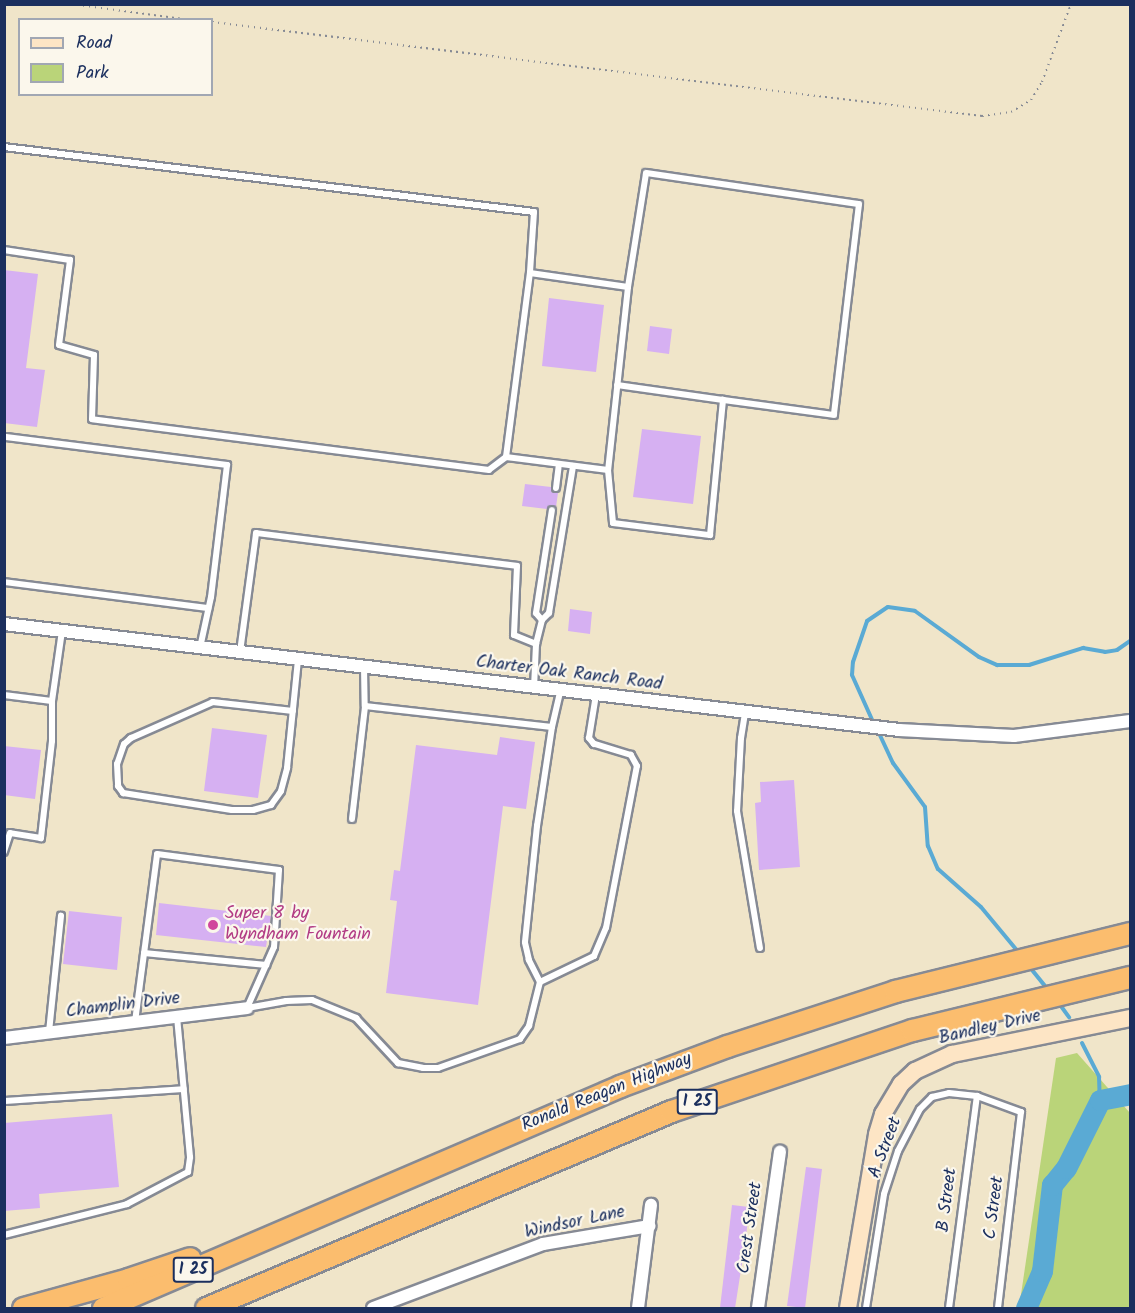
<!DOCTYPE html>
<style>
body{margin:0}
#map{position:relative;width:1135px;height:1313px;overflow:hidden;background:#f0e5c9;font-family:Kalam,sans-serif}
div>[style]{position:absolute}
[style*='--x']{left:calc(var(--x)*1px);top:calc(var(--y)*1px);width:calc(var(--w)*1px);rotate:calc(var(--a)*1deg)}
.green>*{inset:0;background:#bad479}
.stream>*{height:4px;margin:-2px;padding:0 2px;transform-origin:2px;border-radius:2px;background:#5aaad4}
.river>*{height:21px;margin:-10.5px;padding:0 10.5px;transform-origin:10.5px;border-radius:10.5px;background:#5aaad4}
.building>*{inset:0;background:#d6b0f2}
.path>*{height:2px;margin-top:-1px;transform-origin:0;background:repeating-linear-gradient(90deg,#868a94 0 1.5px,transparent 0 6px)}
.roads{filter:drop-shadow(2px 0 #868a94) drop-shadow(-2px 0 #868a94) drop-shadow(0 2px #868a94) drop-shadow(0 -2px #868a94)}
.lane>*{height:6px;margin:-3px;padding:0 3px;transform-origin:3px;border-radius:3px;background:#fff}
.street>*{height:12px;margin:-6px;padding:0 6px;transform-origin:6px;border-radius:6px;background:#fff}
.secondary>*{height:16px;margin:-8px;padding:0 8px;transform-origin:8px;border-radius:8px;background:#fde5c5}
.highway>*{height:21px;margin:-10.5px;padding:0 10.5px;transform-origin:10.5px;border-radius:10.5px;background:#fbbd6e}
.dots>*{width:16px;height:16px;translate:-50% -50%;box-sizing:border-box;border:3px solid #fbf7ec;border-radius:50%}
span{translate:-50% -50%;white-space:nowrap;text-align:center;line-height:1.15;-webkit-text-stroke:4.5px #fbf7ec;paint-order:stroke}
.shield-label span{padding:2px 4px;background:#fbf7ec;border:2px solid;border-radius:4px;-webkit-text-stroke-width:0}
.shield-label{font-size:16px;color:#1b2f5e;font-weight:700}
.street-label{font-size:18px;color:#1b2f5e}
.hotel-label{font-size:18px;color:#b23c85}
.left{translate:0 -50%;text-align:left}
.frame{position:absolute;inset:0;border:6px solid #1b2f5e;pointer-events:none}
.legend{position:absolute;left:18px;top:18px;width:195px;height:78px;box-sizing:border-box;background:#fbf7ec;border:2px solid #a1a7b3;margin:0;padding:8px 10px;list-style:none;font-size:18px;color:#1b2f5e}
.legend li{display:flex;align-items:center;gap:12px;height:30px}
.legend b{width:30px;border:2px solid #a1a7b3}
</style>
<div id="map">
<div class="green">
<i style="clip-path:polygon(1077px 1053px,1130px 1113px,1130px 1308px,1019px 1308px,1056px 1058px)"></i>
</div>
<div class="stream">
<i style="--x:874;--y:724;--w:54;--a:-114.2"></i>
<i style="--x:852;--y:675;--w:13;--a:-86"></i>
<i style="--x:853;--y:662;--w:43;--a:-71.1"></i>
<i style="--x:867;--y:621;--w:25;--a:-34"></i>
<i style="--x:888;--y:607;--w:27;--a:8"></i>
<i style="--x:915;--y:611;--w:79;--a:35.7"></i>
<i style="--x:979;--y:657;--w:20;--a:24"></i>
<i style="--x:997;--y:665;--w:32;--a:0"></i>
<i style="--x:1029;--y:665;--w:57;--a:-17.5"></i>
<i style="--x:1083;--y:648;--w:22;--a:10"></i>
<i style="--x:1105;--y:652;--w:12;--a:-9"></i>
<i style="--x:1117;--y:650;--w:16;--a:-35"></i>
<i style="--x:878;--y:731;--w:35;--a:65"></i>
<i style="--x:893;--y:763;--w:54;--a:54"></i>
<i style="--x:925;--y:807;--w:39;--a:86"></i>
<i style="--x:928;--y:846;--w:25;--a:67"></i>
<i style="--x:938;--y:869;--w:57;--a:41.5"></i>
<i style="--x:981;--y:907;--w:61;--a:50.3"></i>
<i style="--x:1028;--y:965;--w:32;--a:51"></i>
<i style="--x:1058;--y:1002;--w:19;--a:54"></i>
<i style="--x:1082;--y:1043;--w:38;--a:63"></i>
<i style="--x:1099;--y:1077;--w:23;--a:88"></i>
</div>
<div class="river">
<i style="--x:1026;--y:1308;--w:40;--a:-66.6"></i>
<i style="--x:1042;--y:1271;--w:87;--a:-83.4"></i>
<i style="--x:1052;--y:1185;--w:22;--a:-51"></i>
<i style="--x:1066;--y:1168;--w:76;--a:-63.4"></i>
<i style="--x:1100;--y:1100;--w:31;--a:-11"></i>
</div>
<div class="building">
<i style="clip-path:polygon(4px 270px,38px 274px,26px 368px,45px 370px,37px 427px,4px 423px)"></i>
<i style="clip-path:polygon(549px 298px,604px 305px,596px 372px,542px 366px)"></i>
<i style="clip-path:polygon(650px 326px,672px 329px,669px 354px,647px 351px)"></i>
<i style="clip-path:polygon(642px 429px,701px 436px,693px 504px,633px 497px)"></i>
<i style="clip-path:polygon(525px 484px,551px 487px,552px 492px,558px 493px,556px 507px,552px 505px,547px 509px,522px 506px)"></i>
<i style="clip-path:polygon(570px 609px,592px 612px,590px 634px,568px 631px)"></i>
<i style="clip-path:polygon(212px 728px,267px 735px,258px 798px,204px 791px)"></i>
<i style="clip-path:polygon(500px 737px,535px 742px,526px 809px,503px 806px,478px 1005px,386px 993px,397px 901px,390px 900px,394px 870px,400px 871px,416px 745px,497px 755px)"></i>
<i style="clip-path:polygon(4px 746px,41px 750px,35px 799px,4px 795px)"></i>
<i style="clip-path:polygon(794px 780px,800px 867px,759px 870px,755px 803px,761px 802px,760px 782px)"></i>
<i style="clip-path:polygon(159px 903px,271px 916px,266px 947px,156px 935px)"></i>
<i style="clip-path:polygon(69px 911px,122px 917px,117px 970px,63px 964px)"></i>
<i style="clip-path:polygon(112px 1114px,119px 1187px,39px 1194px,40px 1208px,4px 1211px,4px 1123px)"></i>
<i style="clip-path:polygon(806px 1167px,822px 1169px,805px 1308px,787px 1306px)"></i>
<i style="clip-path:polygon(732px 1205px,749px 1207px,746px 1238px,735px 1308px,720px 1308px)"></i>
</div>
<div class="path">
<i style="--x:71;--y:4;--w:121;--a:7.6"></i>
<i style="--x:212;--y:22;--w:776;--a:6.96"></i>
<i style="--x:982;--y:116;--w:29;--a:-8"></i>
<i style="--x:1011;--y:112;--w:23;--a:-31"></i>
<i style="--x:1031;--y:100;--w:21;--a:-59"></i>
<i style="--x:1042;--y:82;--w:83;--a:-69.6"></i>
</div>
<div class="roads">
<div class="lane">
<i style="--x:4;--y:147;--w:534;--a:6.99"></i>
<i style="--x:534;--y:212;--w:61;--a:93.8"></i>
<i style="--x:530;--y:273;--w:99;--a:8.1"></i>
<i style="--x:628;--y:287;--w:184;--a:96.2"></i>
<i style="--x:608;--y:470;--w:103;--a:-172.7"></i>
<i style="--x:506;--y:457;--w:21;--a:143"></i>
<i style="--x:489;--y:470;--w:400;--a:-172.7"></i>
<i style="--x:92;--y:419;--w:64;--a:-88.2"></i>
<i style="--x:94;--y:355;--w:36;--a:-164"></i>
<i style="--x:59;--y:345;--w:86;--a:-82.6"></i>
<i style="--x:70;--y:260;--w:67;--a:-171.4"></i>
<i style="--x:628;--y:287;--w:115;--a:-81"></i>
<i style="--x:646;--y:173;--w:215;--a:8.3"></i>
<i style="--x:859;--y:204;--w:212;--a:96.8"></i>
<i style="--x:834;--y:415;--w:112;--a:-172.3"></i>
<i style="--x:6;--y:437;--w:223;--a:7.2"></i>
<i style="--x:227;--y:465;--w:133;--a:96.9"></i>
<i style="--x:211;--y:597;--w:52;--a:102.2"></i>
<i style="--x:506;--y:457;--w:186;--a:-82.6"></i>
<i style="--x:608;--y:470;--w:53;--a:84.6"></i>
<i style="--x:613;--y:523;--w:98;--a:7.1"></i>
<i style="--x:710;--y:535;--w:136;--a:-84.5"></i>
<i style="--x:723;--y:400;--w:107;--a:-171.9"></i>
<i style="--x:556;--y:488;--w:23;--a:-83"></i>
<i style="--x:4;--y:582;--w:206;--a:7.3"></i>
<i style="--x:542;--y:620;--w:9;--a:-131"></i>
<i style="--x:536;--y:613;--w:104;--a:-81.2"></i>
<i style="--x:240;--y:652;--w:120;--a:-82.3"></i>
<i style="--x:256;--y:533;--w:263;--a:7.2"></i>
<i style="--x:517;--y:566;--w:69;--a:92.5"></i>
<i style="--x:514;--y:635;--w:24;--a:22"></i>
<i style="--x:364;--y:667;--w:39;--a:89"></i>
<i style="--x:365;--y:706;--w:188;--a:6.4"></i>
<i style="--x:552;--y:727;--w:37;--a:-77"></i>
<i style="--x:534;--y:688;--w:44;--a:-87.4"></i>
<i style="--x:536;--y:644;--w:25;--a:-76"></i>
<i style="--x:542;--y:620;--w:10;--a:-45"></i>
<i style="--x:549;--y:613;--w:149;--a:-80.7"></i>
<i style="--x:4;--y:695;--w:48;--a:7.1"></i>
<i style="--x:52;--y:701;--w:40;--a:90"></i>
<i style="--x:52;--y:741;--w:98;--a:96.5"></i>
<i style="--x:41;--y:838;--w:31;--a:-171"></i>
<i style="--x:10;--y:833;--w:20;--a:108"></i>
<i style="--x:52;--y:701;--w:71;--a:-81.9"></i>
<i style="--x:293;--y:711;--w:81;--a:-173.6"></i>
<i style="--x:213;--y:702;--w:90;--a:156.3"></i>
<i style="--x:131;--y:738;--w:9;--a:139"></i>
<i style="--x:124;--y:744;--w:21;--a:109"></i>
<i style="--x:117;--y:764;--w:22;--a:87"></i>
<i style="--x:118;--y:786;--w:9;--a:54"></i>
<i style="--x:123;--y:793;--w:110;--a:8.9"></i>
<i style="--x:232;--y:810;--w:21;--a:0"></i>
<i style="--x:253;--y:810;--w:19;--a:-16"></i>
<i style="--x:271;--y:805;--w:17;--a:-54"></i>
<i style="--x:281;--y:791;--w:24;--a:-75"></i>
<i style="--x:287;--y:768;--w:109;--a:-84.2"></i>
<i style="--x:745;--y:713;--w:25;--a:99"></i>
<i style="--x:741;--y:738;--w:73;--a:93.1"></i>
<i style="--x:737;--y:811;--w:139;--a:80.5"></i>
<i style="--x:352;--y:819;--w:114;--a:-83.4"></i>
<i style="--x:144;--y:953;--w:123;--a:5.6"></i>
<i style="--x:540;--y:982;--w:60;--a:-25.7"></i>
<i style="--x:594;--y:956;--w:30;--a:-67"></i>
<i style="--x:606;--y:928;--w:165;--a:-79.2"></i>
<i style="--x:637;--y:766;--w:13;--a:-119"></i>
<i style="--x:631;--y:755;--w:39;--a:-163"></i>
<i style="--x:594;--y:744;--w:8;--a:-130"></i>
<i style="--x:589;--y:738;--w:44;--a:-80.8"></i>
<i style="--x:247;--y:1008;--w:40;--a:-10"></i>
<i style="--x:286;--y:1001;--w:26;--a:-2"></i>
<i style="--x:312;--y:1000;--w:48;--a:22.2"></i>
<i style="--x:356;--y:1018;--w:62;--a:47"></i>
<i style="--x:398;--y:1063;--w:25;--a:11"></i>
<i style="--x:423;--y:1068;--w:15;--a:0"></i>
<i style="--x:438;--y:1068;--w:87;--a:-19.5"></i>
<i style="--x:520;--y:1039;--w:16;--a:-55"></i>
<i style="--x:529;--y:1026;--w:45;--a:-76"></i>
<i style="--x:540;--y:982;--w:25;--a:-117"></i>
<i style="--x:529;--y:960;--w:18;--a:-103"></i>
<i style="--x:525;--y:942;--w:117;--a:-84.1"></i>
<i style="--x:537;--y:826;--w:100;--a:-81.4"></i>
<i style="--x:135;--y:1022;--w:169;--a:-82.5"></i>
<i style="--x:157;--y:854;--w:123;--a:7.5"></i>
<i style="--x:279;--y:870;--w:77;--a:93.7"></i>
<i style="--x:274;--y:947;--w:67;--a:113.9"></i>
<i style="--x:49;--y:1032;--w:117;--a:-84.1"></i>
<i style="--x:4;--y:1101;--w:180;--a:-3.8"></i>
<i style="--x:4;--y:1235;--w:127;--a:-14.1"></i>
<i style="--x:127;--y:1204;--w:69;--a:-27.7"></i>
<i style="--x:188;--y:1172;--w:15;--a:-82"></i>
<i style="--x:190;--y:1157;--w:141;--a:-95.3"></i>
<i style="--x:866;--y:1308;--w:115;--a:-81"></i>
<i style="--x:884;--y:1194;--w:45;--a:-72"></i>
<i style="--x:898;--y:1151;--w:47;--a:-62.4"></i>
<i style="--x:920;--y:1109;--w:17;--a:-45"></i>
<i style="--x:932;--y:1097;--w:17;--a:-13"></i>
<i style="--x:949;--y:1093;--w:28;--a:6"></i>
<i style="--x:977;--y:1096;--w:47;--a:20"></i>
<i style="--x:1021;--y:1112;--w:197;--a:96.7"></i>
<i style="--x:949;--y:1308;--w:214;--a:-82.5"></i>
</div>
<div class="street">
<i style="--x:4;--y:624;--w:901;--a:6.75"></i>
<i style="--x:899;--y:730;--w:115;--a:3"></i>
<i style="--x:1014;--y:736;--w:117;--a:-7.4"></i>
<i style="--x:4;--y:1038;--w:245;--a:-7"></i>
<i style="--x:373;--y:1308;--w:182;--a:-20.6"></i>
<i style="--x:543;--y:1244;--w:108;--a:-9.6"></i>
<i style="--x:638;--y:1308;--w:104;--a:-82.8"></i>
<i style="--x:758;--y:1308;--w:158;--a:-82"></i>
</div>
<div class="secondary">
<i style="--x:848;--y:1308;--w:176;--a:-80.5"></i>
<i style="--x:877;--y:1134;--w:21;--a:-73"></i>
<i style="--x:883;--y:1114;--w:35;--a:-59"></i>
<i style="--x:901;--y:1084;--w:19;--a:-43"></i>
<i style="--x:915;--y:1071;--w:41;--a:-24.7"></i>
<i style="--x:952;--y:1054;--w:182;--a:-11.4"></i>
</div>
<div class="highway">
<i style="--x:23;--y:1308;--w:109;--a:-15.4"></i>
<i style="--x:128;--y:1279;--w:65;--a:-18.7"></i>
<i style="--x:103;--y:1308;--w:563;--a:-23.24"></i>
<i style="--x:620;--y:1086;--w:114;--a:-20.5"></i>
<i style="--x:727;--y:1046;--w:177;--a:-18.1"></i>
<i style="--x:895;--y:991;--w:242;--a:-13.9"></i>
<i style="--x:206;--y:1308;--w:505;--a:-22.96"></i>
<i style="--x:671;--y:1111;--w:254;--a:-18.6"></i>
<i style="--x:912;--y:1030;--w:224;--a:-13.7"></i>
</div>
</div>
<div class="dots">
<i style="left:213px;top:925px;background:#d1479c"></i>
</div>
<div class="shield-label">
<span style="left:697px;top:1102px">I 25</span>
<span style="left:193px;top:1270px">I 25</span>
</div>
<div class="street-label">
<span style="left:569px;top:674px;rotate:7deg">Charter Oak Ranch Road</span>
<span style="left:123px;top:1006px;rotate:-7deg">Champlin Drive</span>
<span style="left:990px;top:1028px;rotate:-13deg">Bandley Drive</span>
<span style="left:607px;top:1093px;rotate:-22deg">Ronald Reagan Highway</span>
<span style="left:886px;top:1148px;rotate:-69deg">A Street</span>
<span style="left:948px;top:1200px;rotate:-83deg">B Street</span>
<span style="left:995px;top:1208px;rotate:-83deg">C Street</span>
<span style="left:575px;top:1223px;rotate:-12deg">Windsor Lane</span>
<span style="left:751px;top:1228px;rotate:-82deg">Crest Street</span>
</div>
<div class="hotel-label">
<span class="left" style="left:225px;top:925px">Super 8 by<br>Wyndham Fountain</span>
</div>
<div class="frame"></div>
<ul class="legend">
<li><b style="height:8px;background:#fde5c5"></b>Road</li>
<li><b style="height:16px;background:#bad479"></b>Park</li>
</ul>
</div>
